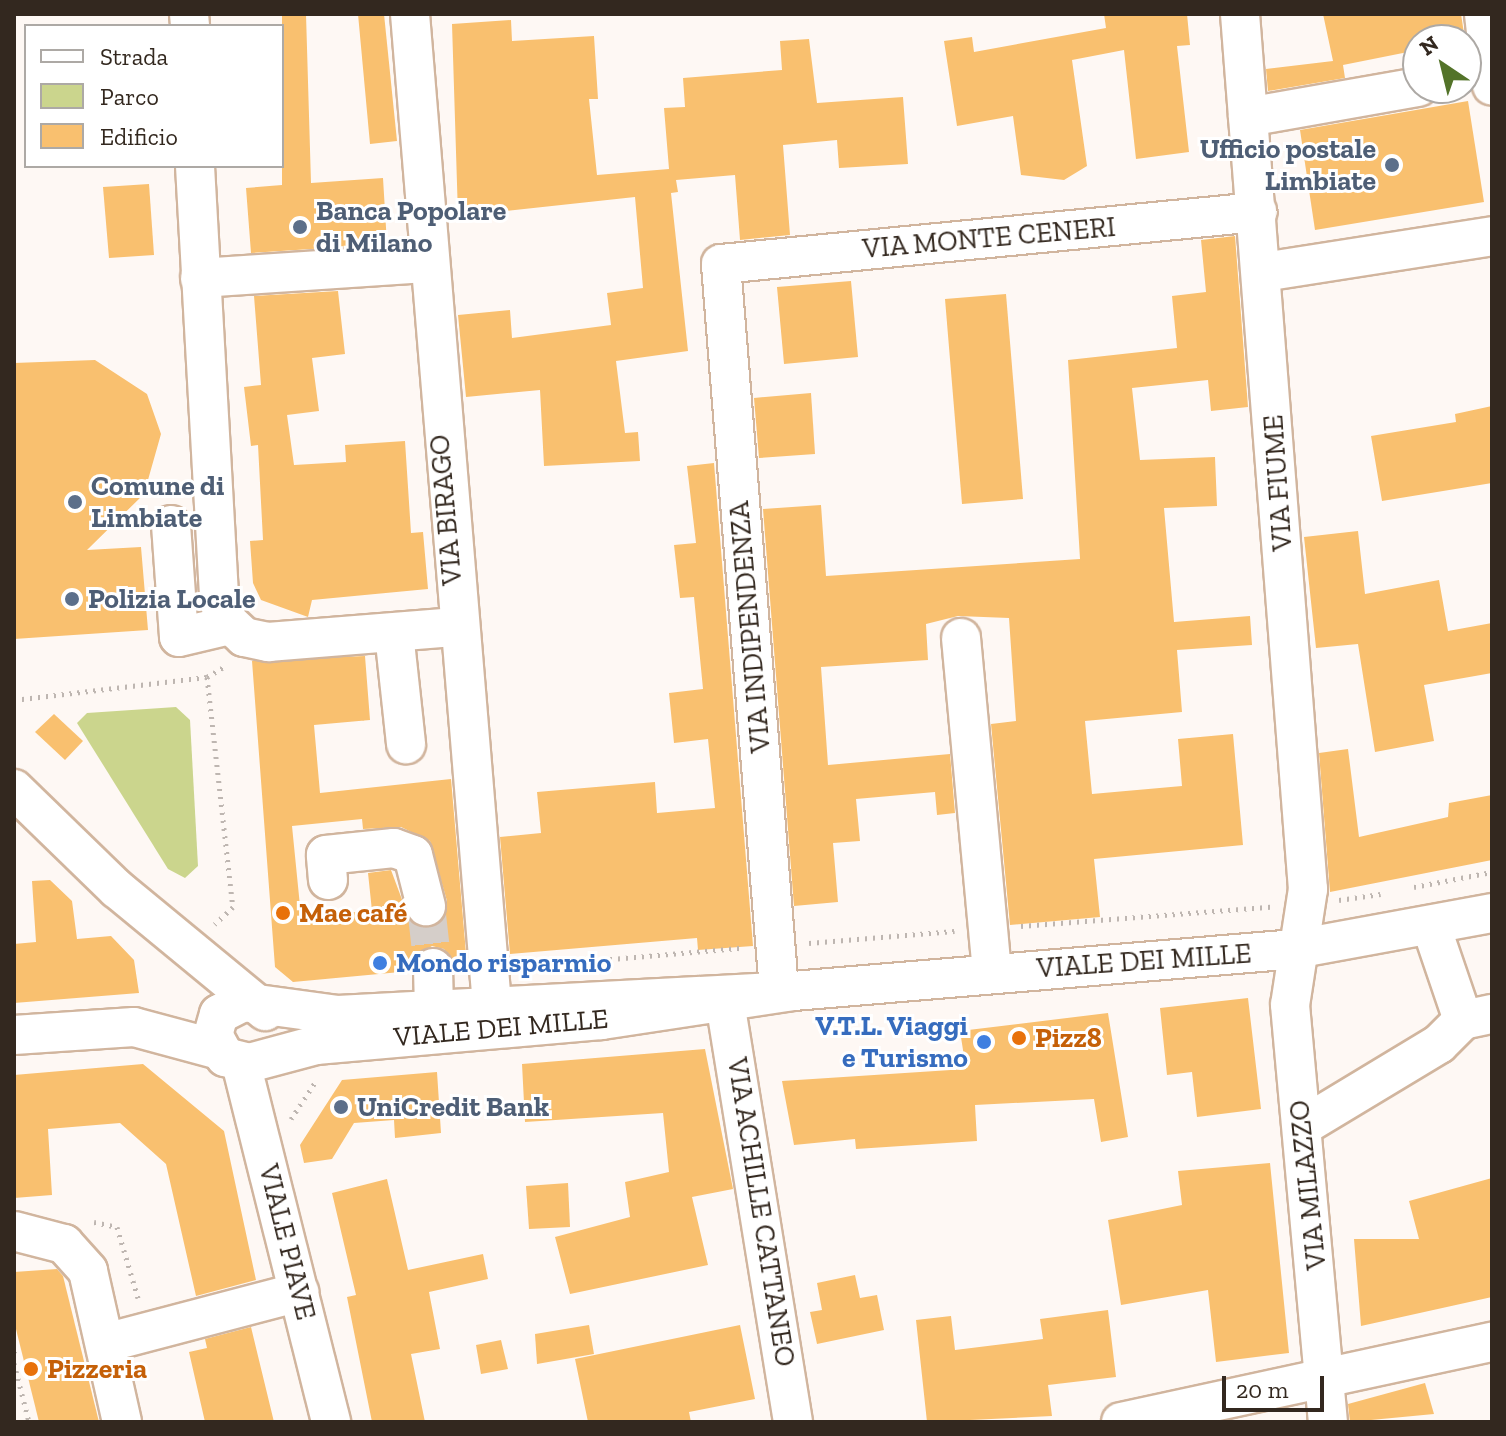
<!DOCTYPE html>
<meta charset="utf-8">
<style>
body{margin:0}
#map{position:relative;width:1506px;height:1436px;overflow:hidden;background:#fef8f4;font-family:"Zilla Slab",serif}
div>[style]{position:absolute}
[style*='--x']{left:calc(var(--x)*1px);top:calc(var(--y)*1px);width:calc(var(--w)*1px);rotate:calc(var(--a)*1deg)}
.green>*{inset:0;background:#cbd58d}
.building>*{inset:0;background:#f9c06f}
.minor-tunnel>*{height:38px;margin-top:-19px;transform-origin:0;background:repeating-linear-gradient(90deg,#d5cec9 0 38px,transparent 0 57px)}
.path>*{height:5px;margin-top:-2.5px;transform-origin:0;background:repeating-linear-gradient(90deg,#beb6b1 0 2px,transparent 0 8px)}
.roads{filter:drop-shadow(2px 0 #d1b59e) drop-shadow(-2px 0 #d1b59e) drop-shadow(0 2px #d1b59e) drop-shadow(0 -2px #d1b59e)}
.minor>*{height:38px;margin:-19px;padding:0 19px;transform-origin:19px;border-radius:19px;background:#fff}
.dots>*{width:22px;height:22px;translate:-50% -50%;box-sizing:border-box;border:4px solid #fff;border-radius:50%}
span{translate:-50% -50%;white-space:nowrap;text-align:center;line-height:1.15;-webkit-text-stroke:6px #fff;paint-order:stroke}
.service-label{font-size:28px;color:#4e5e75;font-weight:700}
.right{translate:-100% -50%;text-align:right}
.left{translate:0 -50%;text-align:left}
.street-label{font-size:28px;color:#33281f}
.food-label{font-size:28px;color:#c56008;font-weight:700}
.shop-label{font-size:28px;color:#366cbe;font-weight:700}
.frame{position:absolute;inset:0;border:16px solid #33281f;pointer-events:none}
.legend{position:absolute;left:24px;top:24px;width:260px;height:144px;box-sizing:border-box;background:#fff;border:2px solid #ada9a5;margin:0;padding:10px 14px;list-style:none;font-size:24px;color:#33281f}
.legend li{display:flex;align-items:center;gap:16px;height:40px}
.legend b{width:40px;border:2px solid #ada9a5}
.north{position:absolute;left:1402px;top:24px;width:80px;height:80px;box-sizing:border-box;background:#fff;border:2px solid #ada9a5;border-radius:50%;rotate:325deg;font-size:22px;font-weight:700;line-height:32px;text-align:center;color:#33281f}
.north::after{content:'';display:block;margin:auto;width:28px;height:36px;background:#537329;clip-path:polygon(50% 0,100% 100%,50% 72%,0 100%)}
.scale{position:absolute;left:1222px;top:1376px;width:102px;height:36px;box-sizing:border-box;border:4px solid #33281f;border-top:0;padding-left:10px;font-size:24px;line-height:28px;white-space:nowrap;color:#33281f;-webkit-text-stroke:6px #fff;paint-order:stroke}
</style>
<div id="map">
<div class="green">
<i style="clip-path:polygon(176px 707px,190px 720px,198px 866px,185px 878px,168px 869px,77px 723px,87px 713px)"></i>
</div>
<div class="building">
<i style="clip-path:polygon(282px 14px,306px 14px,311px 183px,383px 178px,387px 244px,251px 253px,246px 188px,282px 185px)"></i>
<i style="clip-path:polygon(358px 14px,384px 14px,397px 141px,370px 144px)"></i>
<i style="clip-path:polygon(1104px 14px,1187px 14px,1190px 45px,1177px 46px,1189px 152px,1136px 159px,1124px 50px,1072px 60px,1087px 166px,1064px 180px,1021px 175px,1013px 116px,957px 126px,944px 41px,972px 37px,974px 52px,1106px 28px)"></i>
<i style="clip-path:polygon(1323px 14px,1461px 14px,1465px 40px,1418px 40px,1418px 50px,1343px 65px,1345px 78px,1268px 91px,1266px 69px,1333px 61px)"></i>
<i style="clip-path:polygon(511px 20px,512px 41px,594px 36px,598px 99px,589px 99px,597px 175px,669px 169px,664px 108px,685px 107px,683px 78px,782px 70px,780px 41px,809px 39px,817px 103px,903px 97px,908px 164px,839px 168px,837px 140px,783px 145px,790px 235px,740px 240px,735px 175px,676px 180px,678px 192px,671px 193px,688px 351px,616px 361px,625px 433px,638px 432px,640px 461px,544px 466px,540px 390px,466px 397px,458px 315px,510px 310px,512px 338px,611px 325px,607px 293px,643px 288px,635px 197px,458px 216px,452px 24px)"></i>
<i style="clip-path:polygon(1468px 101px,1484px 202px,1315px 230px,1300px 130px)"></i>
<i style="clip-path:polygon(149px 184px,154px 255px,109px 258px,103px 187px)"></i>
<i style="clip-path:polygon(1235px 236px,1248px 407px,1211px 411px,1208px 380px,1132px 388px,1140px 460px,1215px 457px,1217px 506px,1164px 508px,1174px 622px,1250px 616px,1252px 645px,1177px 650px,1182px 712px,1085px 721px,1092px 794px,1182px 786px,1178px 739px,1233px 734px,1243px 845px,1094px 859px,1100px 917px,1010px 925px,991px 724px,1016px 721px,1009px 618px,958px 616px,926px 624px,928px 660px,821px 667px,828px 765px,950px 754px,955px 813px,937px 815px,935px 792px,856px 799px,860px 841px,833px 843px,838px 902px,794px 906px,763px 509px,821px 505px,826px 576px,1080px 559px,1068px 360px,1177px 348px,1172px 296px,1206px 292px,1201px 240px)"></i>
<i style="clip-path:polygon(851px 281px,858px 357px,784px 364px,777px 287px)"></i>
<i style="clip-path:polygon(338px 291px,345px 354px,312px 358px,319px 411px,287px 415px,294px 465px,346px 462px,345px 445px,405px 441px,411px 533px,423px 532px,428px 589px,312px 600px,308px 617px,261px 600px,253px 583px,250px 541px,263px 540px,258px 445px,251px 446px,244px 387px,261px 385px,254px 296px)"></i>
<i style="clip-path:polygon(1006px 294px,1023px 499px,962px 504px,945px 299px)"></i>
<i style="clip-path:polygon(95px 360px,147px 394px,161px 434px,144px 494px,87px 550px,141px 547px,148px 630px,14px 639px,14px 363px)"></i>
<i style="clip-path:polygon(811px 393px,815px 454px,759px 458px,754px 398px)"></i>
<i style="clip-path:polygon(1492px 406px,1492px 483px,1382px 501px,1371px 436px,1456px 422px,1455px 414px)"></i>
<i style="clip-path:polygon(714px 463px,753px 946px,698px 950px,697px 938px,510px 954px,500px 837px,541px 833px,537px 792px,655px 782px,657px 813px,715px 808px,708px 739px,674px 743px,669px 693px,703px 689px,694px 597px,680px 598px,674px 545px,696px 543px,687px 466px)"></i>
<i style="clip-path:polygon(1358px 531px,1365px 594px,1439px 580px,1448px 631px,1492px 623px,1492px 673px,1424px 685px,1434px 741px,1375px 752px,1358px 644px,1316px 648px,1304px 537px)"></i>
<i style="clip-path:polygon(evenodd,365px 656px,370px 720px,314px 725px,320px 793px,451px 779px,467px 965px,455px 966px,444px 949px,432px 946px,414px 957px,411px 971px,293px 982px,275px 967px,252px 661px,365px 656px,362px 819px,363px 829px,401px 827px,430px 841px,447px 901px,441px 922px,421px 927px,410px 921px,391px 870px,368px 873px,372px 911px,301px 916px,292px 826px,362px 819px)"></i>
<i style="clip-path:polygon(54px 714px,83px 741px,65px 760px,35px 732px)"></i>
<i style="clip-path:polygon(1348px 749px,1359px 837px,1448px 817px,1449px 803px,1492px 795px,1492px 860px,1330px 892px,1319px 753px)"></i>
<i style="clip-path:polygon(50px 880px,72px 901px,77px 939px,111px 936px,134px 960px,139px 993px,14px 1003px,14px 944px,36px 942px,32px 881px)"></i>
<i style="clip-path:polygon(1248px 998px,1261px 1109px,1197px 1117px,1192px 1072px,1167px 1075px,1160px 1008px)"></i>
<i style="clip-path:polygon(1108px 1013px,1128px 1137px,1101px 1142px,1094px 1099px,975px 1105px,977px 1141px,856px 1149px,855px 1139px,794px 1145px,782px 1081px,966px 1069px,960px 1031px)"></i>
<i style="clip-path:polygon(705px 1049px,733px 1189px,692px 1197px,708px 1265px,570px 1294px,555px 1237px,630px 1217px,625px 1182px,669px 1172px,663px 1113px,525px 1122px,522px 1064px)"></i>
<i style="clip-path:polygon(143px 1064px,224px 1131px,256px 1280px,196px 1296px,166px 1164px,120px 1123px,48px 1129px,52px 1195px,14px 1198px,14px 1075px)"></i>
<i style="clip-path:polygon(437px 1072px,441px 1133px,395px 1138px,394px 1120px,354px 1123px,332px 1159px,304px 1163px,300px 1145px,342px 1080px)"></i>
<i style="clip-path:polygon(1270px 1163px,1289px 1353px,1216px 1362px,1208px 1290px,1121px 1305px,1108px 1220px,1182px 1205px,1178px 1171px)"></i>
<i style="clip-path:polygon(1492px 1178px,1492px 1297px,1361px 1326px,1354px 1239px,1419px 1239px,1409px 1201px)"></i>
<i style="clip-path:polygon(387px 1179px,408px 1270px,483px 1254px,488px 1279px,429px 1292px,440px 1349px,411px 1354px,425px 1422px,372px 1422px,347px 1297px,356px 1295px,332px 1193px)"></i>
<i style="clip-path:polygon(568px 1183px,570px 1227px,529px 1229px,526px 1186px)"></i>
<i style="clip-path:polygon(57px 1269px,63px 1276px,99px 1422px,39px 1422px,14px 1321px,14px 1272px)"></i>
<i style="clip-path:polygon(855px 1275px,860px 1298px,877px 1295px,884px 1330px,817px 1344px,810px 1312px,822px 1310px,817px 1283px)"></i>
<i style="clip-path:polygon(1108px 1310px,1116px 1377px,1048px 1385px,1052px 1416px,927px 1422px,916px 1320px,951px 1316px,955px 1350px,1043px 1339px,1040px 1319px)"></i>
<i style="clip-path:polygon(589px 1325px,594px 1354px,537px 1364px,535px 1334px)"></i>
<i style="clip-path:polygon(740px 1325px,755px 1399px,689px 1412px,691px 1422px,588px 1422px,575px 1359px)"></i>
<i style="clip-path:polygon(251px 1327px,274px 1422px,205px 1422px,189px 1352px,207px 1348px,205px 1339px)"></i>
<i style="clip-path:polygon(501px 1340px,508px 1369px,481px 1374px,476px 1345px)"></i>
<i style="clip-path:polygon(1425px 1383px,1434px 1414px,1350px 1422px,1348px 1404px)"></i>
</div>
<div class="minor-tunnel">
<i style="--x:426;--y:906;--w:62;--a:83.6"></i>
</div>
<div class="path">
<i style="--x:207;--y:677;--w:23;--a:-31"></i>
<i style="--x:14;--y:700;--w:194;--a:-6.8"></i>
<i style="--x:207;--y:677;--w:231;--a:83.6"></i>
<i style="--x:233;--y:907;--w:25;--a:137"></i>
<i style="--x:1414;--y:887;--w:79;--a:-10.9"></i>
<i style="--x:1339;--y:900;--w:42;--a:-8.1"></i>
<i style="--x:1021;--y:926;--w:250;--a:-4.4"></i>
<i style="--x:809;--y:943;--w:146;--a:-4.7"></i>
<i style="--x:554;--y:964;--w:186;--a:-4.9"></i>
<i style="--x:291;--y:1119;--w:45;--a:-56.7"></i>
<i style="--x:94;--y:1222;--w:24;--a:12"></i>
<i style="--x:117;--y:1227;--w:74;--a:73.5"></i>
<i style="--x:14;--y:1351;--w:5;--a:-22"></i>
<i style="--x:14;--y:1363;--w:61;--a:75.7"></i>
</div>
<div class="roads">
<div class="minor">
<i style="--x:189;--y:14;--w:12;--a:85"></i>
<i style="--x:410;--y:14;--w:994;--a:85.27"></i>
<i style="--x:1240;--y:14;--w:878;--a:85.56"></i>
<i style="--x:1308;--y:889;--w:117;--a:98.8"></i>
<i style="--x:1290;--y:1005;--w:419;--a:84.8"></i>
<i style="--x:1484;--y:14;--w:72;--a:83.7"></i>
<i style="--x:1248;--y:117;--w:173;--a:-10"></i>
<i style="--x:195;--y:166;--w:437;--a:86.8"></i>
<i style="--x:219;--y:602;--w:19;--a:69"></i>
<i style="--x:226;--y:620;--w:25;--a:43"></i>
<i style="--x:244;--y:637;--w:25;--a:12"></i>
<i style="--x:268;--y:642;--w:189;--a:-4.6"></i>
<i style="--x:1263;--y:272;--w:232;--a:-8.9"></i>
<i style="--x:200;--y:278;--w:226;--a:-3.8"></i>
<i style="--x:171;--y:525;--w:112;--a:85.9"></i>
<i style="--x:179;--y:637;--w:52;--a:-13.2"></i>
<i style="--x:394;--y:633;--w:112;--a:83.8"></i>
<i style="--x:961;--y:638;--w:336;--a:84.7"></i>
<i style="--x:14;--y:789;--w:144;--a:44.2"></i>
<i style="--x:117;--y:889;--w:192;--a:39.5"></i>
<i style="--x:328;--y:880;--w:25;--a:-95"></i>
<i style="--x:326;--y:855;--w:68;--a:-5.9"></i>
<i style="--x:394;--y:848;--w:20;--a:20"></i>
<i style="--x:413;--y:855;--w:53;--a:75.7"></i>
<i style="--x:1431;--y:926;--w:99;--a:71.2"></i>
<i style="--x:1463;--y:1020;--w:30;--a:-12"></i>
<i style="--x:433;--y:968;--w:41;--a:88.6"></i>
<i style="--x:779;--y:990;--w:728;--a:-94.57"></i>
<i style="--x:721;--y:264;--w:539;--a:-5.54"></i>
<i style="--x:793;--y:991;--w:456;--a:177"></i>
<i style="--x:338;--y:1015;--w:96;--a:-172.2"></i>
<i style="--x:243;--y:1002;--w:27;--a:153"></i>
<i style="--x:219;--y:1014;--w:22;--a:106"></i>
<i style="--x:213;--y:1035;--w:25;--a:61"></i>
<i style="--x:225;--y:1057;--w:25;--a:14"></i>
<i style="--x:249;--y:1063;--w:69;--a:-15"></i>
<i style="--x:316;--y:1045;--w:286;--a:-5"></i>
<i style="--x:601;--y:1020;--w:194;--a:-8.6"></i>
<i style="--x:793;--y:991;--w:505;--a:-4.77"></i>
<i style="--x:1296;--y:949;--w:199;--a:-10.4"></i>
<i style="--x:725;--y:1002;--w:425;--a:80.8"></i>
<i style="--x:14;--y:1035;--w:120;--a:-3.8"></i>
<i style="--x:134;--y:1027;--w:88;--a:15.1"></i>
<i style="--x:241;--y:1063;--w:370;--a:75.9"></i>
<i style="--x:1303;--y:1126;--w:159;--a:-31.1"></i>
<i style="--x:1439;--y:1044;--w:34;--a:-45"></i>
<i style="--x:14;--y:1231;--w:52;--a:14.6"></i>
<i style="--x:64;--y:1244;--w:36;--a:48"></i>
<i style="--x:88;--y:1271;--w:155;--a:77.3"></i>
<i style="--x:105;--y:1343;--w:201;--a:-14.7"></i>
<i style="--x:1121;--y:1422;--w:380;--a:-12.2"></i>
</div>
</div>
<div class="dots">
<i style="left:1392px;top:165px;background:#5c6f8a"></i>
<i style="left:300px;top:227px;background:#5c6f8a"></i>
<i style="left:75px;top:502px;background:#5c6f8a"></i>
<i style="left:72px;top:599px;background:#5c6f8a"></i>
<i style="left:283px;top:913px;background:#e8710a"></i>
<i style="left:380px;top:963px;background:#3f7fe0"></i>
<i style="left:1019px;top:1038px;background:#e8710a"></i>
<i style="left:984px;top:1042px;background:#3f7fe0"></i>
<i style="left:341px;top:1107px;background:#5c6f8a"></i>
<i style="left:31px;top:1369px;background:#e8710a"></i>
</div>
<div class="service-label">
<span class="right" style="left:1376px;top:165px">Ufficio postale<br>Limbiate</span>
<span class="left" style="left:316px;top:227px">Banca Popolare<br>di Milano</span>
<span class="left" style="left:91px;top:502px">Comune di<br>Limbiate</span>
<span class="left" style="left:88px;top:599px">Polizia Locale</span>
<span class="left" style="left:357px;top:1107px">UniCredit Bank</span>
</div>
<div class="street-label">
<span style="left:989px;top:238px;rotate:-5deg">VIA MONTE CENERI</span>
<span style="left:1278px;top:483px;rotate:-94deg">VIA FIUME</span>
<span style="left:446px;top:510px;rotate:-95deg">VIA BIRAGO</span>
<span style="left:750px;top:627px;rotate:-95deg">VIA INDIPENDENZA</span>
<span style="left:1144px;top:961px;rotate:-4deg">VIALE DEI MILLE</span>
<span style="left:501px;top:1028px;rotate:-5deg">VIALE DEI MILLE</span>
<span style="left:1308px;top:1185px;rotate:-96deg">VIA MILAZZO</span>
<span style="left:761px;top:1212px;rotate:81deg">VIA ACHILLE CATTANEO</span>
<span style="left:287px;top:1242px;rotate:76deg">VIALE PIAVE</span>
</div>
<div class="food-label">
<span class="left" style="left:299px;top:913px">Mae café</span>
<span class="left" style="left:1035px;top:1038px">Pizz8</span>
<span class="left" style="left:47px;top:1369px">Pizzeria</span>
</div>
<div class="shop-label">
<span class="left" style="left:396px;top:963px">Mondo risparmio</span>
<span class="right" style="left:968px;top:1042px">V.T.L. Viaggi<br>e Turismo</span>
</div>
<div class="frame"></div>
<ul class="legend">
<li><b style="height:10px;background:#fff"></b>Strada</li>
<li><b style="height:22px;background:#cbd58d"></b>Parco</li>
<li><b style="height:22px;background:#f9c06f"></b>Edificio</li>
</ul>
<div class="north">N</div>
<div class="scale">20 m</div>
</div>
